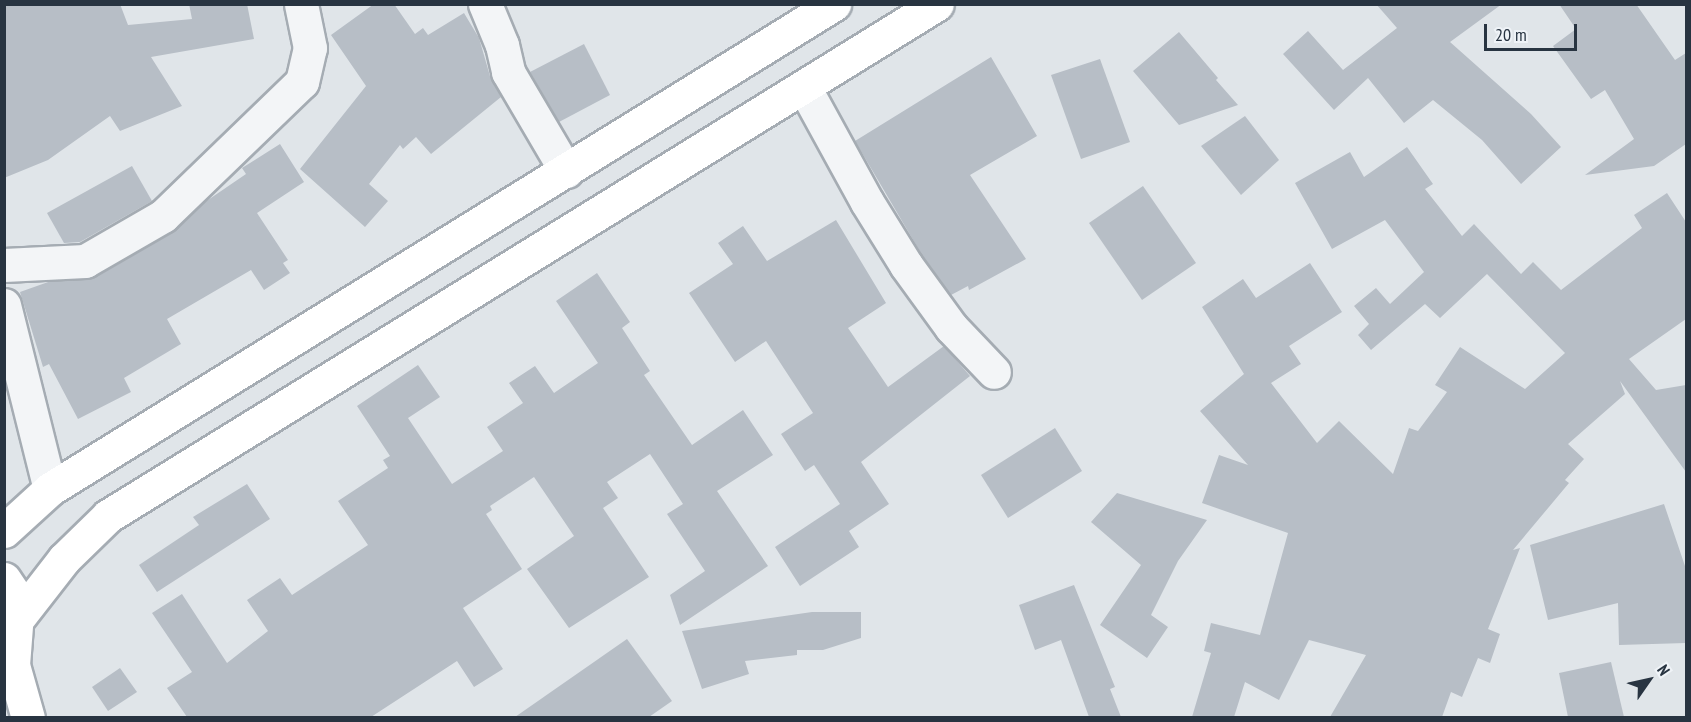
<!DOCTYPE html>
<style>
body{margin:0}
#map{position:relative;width:1691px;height:722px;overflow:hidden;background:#e0e5e9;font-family:"PT Sans Narrow",sans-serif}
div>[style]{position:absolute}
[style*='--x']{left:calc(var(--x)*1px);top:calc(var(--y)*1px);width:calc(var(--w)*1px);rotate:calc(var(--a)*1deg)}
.building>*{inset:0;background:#b7bec6}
.roads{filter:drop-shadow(2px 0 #a5acb3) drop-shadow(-2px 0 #a5acb3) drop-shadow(0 2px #a5acb3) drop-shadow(0 -2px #a5acb3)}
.street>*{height:33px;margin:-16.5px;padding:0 16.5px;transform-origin:16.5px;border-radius:16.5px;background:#f3f5f7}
.secondary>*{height:33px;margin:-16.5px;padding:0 16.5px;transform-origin:16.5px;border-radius:16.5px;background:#fff}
.highway>*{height:33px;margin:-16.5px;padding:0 16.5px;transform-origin:16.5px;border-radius:16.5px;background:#fff}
span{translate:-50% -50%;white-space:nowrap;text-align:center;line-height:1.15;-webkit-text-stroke:5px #eff3f7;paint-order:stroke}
.frame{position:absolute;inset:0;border:6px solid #283441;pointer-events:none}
.north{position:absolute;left:1619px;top:650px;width:60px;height:60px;-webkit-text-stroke:4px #eff3f7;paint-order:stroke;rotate:56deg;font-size:16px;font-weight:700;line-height:24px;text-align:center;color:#283441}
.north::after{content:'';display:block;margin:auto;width:21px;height:27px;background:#283441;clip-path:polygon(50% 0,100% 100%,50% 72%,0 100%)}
.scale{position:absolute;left:1484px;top:24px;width:93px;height:27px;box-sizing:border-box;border:3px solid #283441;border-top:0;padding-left:8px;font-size:18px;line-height:21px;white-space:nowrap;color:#283441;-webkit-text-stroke:4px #eff3f7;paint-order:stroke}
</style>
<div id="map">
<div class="building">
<i style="clip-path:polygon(4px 4px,120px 4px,128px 25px,192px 19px,189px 4px,247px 4px,254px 39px,151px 57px,182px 106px,120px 131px,110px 116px,48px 160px,4px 178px)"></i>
<i style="clip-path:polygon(374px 4px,394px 4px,415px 34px,423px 28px,428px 35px,464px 13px,479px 38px,490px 76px,501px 97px,431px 154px,416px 137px,403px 149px,400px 145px,369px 184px,388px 201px,365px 227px,300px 169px,366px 86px,331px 35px)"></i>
<i style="clip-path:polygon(1376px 4px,1502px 4px,1450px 42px,1531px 114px,1561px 147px,1521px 184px,1482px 140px,1433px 100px,1404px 123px,1368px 78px,1334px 110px,1283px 54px,1308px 31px,1343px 70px,1397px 28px)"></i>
<i style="clip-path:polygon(1559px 4px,1636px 4px,1675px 60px,1686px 53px,1686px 144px,1654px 166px,1585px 175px,1634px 139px,1605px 90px,1591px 99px,1553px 46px,1576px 29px)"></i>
<i style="clip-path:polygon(1179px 32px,1218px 78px,1216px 80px,1238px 105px,1179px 125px,1133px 71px)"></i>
<i style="clip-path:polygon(584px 44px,610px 95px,559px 122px,530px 72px)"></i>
<i style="clip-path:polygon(991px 57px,1037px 136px,970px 175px,1026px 259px,969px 290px,968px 286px,951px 295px,922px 255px,855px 141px)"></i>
<i style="clip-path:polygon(1100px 59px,1130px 142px,1081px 159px,1051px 75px)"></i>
<i style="clip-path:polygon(1245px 116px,1279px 160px,1241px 195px,1201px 146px)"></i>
<i style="clip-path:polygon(280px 144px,304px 182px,257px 213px,288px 260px,283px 263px,290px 273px,264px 290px,251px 270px,167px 319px,181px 344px,124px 378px,131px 392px,78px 419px,49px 364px,43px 367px,20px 292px,51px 281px,94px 277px,173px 232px,205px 202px,246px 174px,242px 168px)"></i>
<i style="clip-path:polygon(1407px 147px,1433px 184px,1425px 189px,1462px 236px,1474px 224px,1521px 274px,1533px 262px,1561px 290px,1642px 228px,1634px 215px,1667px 193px,1686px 222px,1686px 319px,1629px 359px,1656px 390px,1686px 385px,1686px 472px,1620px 381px,1625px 394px,1568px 444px,1584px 459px,1565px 480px,1569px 483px,1513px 550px,1520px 548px,1488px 629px,1500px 634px,1490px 663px,1478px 658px,1462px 697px,1451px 692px,1442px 717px,1330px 717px,1366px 655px,1309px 640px,1279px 700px,1245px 682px,1234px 717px,1192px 717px,1211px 653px,1204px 651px,1211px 623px,1260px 635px,1288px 533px,1202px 503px,1219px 455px,1248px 465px,1200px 411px,1244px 374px,1202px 307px,1243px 279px,1256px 298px,1310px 263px,1342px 312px,1289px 346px,1301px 364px,1271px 383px,1317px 443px,1339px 421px,1393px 474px,1409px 428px,1418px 431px,1447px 392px,1435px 385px,1460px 347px,1525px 389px,1565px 353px,1487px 274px,1440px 318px,1425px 304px,1371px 350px,1358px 335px,1369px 324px,1354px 306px,1376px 288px,1390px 304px,1424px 272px,1385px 220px,1332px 249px,1295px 183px,1350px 152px,1364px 177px)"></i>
<i style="clip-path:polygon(132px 166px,152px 201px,80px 242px,64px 243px,47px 213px)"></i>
<i style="clip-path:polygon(1143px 186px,1196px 263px,1142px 300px,1089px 223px)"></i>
<i style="clip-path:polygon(836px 220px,886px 303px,848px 328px,888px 387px,944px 346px,970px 376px,861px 462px,889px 504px,849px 531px,859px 547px,800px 586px,775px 547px,840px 504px,814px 465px,805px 471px,781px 434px,813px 413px,766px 341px,735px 362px,689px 293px,733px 264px,718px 243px,743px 226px,767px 261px)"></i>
<i style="clip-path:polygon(597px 273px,630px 322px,622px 328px,650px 371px,644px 375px,692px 445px,743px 410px,773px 455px,717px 491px,768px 566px,680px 625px,670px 595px,705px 571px,667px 514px,683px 504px,650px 454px,607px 482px,618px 498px,603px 508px,649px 577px,569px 628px,527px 569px,574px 536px,534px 477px,490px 506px,492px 510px,486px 514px,522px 569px,463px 608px,503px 669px,474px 687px,457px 661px,371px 717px,187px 717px,167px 688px,192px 672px,152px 613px,182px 594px,227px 663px,268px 631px,247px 600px,280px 578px,292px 595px,368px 545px,338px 501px,388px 468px,383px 460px,390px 456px,357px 406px,418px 365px,440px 397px,408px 418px,452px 484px,503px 451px,487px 427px,523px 403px,509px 383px,535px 366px,554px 393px,598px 363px,556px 301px)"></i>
<i style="clip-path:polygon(1055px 428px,1082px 471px,1008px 518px,981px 475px)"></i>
<i style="clip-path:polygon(247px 484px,270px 519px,157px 592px,139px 565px,199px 525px,193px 517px)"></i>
<i style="clip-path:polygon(1117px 493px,1207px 520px,1178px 561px,1151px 615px,1168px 627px,1147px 658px,1100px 625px,1141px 565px,1091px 522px)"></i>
<i style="clip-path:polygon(1664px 504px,1686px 569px,1686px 643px,1619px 645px,1618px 603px,1548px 620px,1530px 545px)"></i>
<i style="clip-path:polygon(1074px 585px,1115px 687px,1110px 689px,1121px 717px,1089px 717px,1061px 640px,1035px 650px,1019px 605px)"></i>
<i style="clip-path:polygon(812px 612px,861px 612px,861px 638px,823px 650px,797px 650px,797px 655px,745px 661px,749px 674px,702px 689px,682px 631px)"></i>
<i style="clip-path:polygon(627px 639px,672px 701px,649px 717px,515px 717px)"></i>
<i style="clip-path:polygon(1611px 662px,1624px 717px,1568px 717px,1559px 673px)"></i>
<i style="clip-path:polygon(120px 668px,137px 692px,108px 711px,92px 687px)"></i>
</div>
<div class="roads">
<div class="street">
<i style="--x:485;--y:4;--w:44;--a:67.5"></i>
<i style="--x:502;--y:45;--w:28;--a:77"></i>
<i style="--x:508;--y:72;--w:115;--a:59.6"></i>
<i style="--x:804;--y:87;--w:131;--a:61.3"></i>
<i style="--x:867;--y:202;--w:74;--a:58.2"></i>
<i style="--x:906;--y:265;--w:77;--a:54"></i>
<i style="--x:951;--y:327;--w:62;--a:46.3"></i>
<i style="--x:4;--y:265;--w:81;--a:-2.8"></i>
<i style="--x:85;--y:261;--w:90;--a:-30"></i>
<i style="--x:163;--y:216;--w:193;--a:-44"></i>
<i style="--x:302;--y:82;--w:35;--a:-77"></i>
<i style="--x:310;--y:48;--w:45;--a:-101.6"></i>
<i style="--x:4;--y:305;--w:190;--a:76"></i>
</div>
<div class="secondary">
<i style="--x:4;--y:531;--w:62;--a:-42.4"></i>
<i style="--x:50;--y:489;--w:922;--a:-31.74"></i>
<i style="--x:19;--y:617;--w:73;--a:-52.2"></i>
<i style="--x:64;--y:559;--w:62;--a:-44.3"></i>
<i style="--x:108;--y:516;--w:974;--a:-31.7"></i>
</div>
<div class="highway">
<i style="--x:4;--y:579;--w:25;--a:56"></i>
<i style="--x:18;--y:600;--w:65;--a:94.4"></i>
<i style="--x:13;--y:665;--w:55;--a:74.2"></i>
</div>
</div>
<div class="frame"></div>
<div class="north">N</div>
<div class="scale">20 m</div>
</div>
